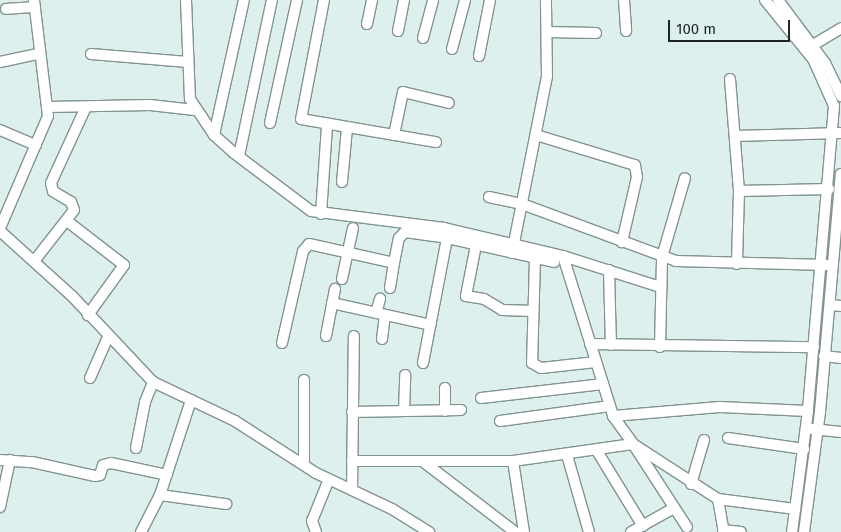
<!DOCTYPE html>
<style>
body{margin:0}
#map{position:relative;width:841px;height:532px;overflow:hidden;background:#def0ee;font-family:"Fira Sans",sans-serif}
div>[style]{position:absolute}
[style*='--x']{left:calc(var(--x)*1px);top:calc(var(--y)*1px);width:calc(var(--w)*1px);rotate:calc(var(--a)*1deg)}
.roads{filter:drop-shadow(1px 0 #829391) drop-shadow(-1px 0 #829391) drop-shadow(0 1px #829391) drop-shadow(0 -1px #829391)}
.minor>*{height:10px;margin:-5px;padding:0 5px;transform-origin:5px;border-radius:5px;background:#fff}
span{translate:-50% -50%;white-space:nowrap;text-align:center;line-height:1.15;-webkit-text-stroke:4px #def0ee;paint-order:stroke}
.scale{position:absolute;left:668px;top:20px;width:122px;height:22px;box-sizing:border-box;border:2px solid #1e2524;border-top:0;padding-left:6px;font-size:15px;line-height:18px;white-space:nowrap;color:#1e2524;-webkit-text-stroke:4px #def0ee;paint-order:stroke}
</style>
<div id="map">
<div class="roads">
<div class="minor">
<i style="--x:186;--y:0;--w:99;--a:87.7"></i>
<i style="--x:190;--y:99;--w:43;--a:56.3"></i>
<i style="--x:214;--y:135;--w:27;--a:42"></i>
<i style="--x:234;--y:153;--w:96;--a:37"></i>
<i style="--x:311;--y:211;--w:134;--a:7.3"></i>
<i style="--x:444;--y:228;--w:122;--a:13.2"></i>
<i style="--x:563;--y:256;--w:168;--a:72.6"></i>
<i style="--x:613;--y:416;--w:34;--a:54"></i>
<i style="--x:633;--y:444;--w:101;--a:32.9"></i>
<i style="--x:718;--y:499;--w:78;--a:7.4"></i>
<i style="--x:324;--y:0;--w:121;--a:100.9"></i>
<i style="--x:301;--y:119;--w:137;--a:9.7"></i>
<i style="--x:624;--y:0;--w:31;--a:86"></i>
<i style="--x:765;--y:0;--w:76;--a:50.9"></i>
<i style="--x:813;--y:59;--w:51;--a:65.9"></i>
<i style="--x:834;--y:106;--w:306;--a:94.9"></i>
<i style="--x:808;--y:411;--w:122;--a:97.5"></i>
<i style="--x:778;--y:0;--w:79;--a:53.3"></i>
<i style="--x:825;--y:63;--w:37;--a:64"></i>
<i style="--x:6;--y:9;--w:29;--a:-4"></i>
<i style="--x:367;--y:24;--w:25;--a:-78"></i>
<i style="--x:398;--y:31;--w:32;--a:-79"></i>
<i style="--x:547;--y:32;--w:49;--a:1.2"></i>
<i style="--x:423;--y:38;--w:39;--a:-75"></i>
<i style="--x:808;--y:48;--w:39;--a:-31"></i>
<i style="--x:452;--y:49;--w:51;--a:-75.1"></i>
<i style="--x:91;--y:54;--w:97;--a:4.7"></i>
<i style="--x:479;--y:56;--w:57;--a:-78.9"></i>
<i style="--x:0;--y:62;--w:40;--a:-12"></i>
<i style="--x:730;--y:79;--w:112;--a:85.4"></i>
<i style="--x:739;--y:191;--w:73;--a:91.6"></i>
<i style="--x:48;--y:107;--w:102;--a:-1.1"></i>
<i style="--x:150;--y:105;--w:45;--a:6.3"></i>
<i style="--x:270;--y:123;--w:126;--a:-77.6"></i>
<i style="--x:0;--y:130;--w:39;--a:23"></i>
<i style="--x:214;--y:135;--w:138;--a:-77.5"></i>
<i style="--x:394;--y:135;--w:44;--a:-78.2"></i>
<i style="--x:403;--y:92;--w:47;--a:13.4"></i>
<i style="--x:536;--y:135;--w:103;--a:16.9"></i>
<i style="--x:635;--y:165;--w:12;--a:81"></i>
<i style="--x:637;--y:177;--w:67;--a:103"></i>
<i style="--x:735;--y:136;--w:106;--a:-1.6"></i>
<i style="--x:239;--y:156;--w:159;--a:-78.1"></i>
<i style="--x:342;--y:182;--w:54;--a:-84.7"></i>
<i style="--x:739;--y:191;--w:90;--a:-1.3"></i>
<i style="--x:489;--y:197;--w:34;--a:12"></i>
<i style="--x:522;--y:204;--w:164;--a:20.3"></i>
<i style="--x:676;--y:261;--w:151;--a:1.5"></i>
<i style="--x:321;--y:214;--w:89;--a:-86.1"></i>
<i style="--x:67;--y:221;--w:72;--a:37.7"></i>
<i style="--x:124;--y:265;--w:62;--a:125.8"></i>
<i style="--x:0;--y:228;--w:122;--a:-66.8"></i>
<i style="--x:48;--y:116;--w:117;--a:-96.9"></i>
<i style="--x:0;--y:231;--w:97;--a:42.1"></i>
<i style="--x:72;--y:296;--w:118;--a:46.7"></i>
<i style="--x:153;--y:382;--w:91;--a:25.4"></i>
<i style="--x:235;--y:421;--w:96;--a:32.7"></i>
<i style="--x:316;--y:473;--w:84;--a:25.3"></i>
<i style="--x:392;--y:509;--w:44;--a:31.9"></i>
<i style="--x:476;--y:245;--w:52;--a:101.1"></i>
<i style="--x:466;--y:296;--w:18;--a:9"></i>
<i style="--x:484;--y:299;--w:21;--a:31"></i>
<i style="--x:502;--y:310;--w:31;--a:2"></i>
<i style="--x:512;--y:253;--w:180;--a:-78.8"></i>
<i style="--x:547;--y:76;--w:76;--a:-90.8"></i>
<i style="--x:563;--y:256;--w:103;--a:17.6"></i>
<i style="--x:535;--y:258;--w:105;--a:91.6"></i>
<i style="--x:532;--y:363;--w:10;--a:29"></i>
<i style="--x:541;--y:368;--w:55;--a:-6.2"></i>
<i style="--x:35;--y:260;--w:63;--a:-52"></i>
<i style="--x:74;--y:210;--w:9;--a:-111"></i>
<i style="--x:71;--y:202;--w:21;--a:-149"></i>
<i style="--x:53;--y:191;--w:8;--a:-104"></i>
<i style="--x:51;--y:183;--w:84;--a:-65.3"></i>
<i style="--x:609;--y:270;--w:75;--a:88.5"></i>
<i style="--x:342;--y:279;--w:52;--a:-77.8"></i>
<i style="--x:390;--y:288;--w:25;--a:-81"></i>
<i style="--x:332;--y:303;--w:101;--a:12.5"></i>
<i style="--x:830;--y:305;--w:11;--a:5"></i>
<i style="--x:376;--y:313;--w:15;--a:-74"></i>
<i style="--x:326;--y:336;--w:48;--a:-79.2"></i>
<i style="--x:382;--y:339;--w:24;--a:-83"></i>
<i style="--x:282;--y:343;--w:94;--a:-77.1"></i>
<i style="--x:303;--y:251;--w:9;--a:-49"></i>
<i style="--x:309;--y:244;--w:87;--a:12.6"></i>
<i style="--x:394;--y:263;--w:25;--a:-79"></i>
<i style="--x:399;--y:238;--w:8;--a:-45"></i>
<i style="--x:405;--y:232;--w:42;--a:8.1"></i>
<i style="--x:590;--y:344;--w:224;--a:0.8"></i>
<i style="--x:660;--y:347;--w:90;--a:-88.7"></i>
<i style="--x:662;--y:257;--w:82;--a:-73.8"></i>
<i style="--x:824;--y:356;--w:17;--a:7"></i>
<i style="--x:423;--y:363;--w:127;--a:-79.1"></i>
<i style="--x:447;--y:238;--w:110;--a:12.6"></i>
<i style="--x:90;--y:378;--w:45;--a:-66.3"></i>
<i style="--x:304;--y:380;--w:85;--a:90"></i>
<i style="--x:445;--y:388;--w:23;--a:90"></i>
<i style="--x:481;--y:398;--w:123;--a:-6.5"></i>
<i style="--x:404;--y:411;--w:36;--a:-88"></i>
<i style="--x:352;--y:412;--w:109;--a:-1.1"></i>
<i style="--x:613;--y:416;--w:107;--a:-4.8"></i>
<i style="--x:720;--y:407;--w:88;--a:2.6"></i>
<i style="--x:500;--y:421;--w:111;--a:-7.8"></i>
<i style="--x:812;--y:429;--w:29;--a:6"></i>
<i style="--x:728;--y:438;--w:77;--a:8.2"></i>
<i style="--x:136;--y:448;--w:47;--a:-78.9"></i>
<i style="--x:145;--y:402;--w:22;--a:-68"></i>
<i style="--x:597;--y:451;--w:88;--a:58.5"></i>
<i style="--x:567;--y:455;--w:80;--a:74.1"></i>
<i style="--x:0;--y:460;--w:32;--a:4"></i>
<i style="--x:32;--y:462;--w:65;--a:12.5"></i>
<i style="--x:95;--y:476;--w:5;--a:-11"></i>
<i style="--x:100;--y:475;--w:10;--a:-73"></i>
<i style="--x:103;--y:465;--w:8;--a:-14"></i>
<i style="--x:111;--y:463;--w:57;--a:12.1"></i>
<i style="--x:352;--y:461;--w:161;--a:0"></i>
<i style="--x:513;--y:461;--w:72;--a:81.2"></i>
<i style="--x:513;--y:461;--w:121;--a:-8.1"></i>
<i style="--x:633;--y:444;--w:99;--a:57"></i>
<i style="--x:425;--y:463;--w:113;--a:37.5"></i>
<i style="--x:691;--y:484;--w:46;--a:-73.5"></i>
<i style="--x:352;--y:490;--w:154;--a:-89.3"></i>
<i style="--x:160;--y:495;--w:67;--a:7.8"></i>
<i style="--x:718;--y:499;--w:34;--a:80"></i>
<i style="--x:0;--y:507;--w:48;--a:-78"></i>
<i style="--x:723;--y:530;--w:18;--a:6"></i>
<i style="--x:141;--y:532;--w:42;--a:-62.8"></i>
<i style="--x:160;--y:495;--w:100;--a:-71.9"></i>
<i style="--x:316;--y:532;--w:12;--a:-110"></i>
<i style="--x:312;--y:521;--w:45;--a:-68"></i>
<i style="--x:631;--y:532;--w:49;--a:-29.2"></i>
<i style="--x:804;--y:532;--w:121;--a:-82.4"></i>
<i style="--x:820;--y:412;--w:239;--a:-85"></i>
</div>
</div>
<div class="scale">100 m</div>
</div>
